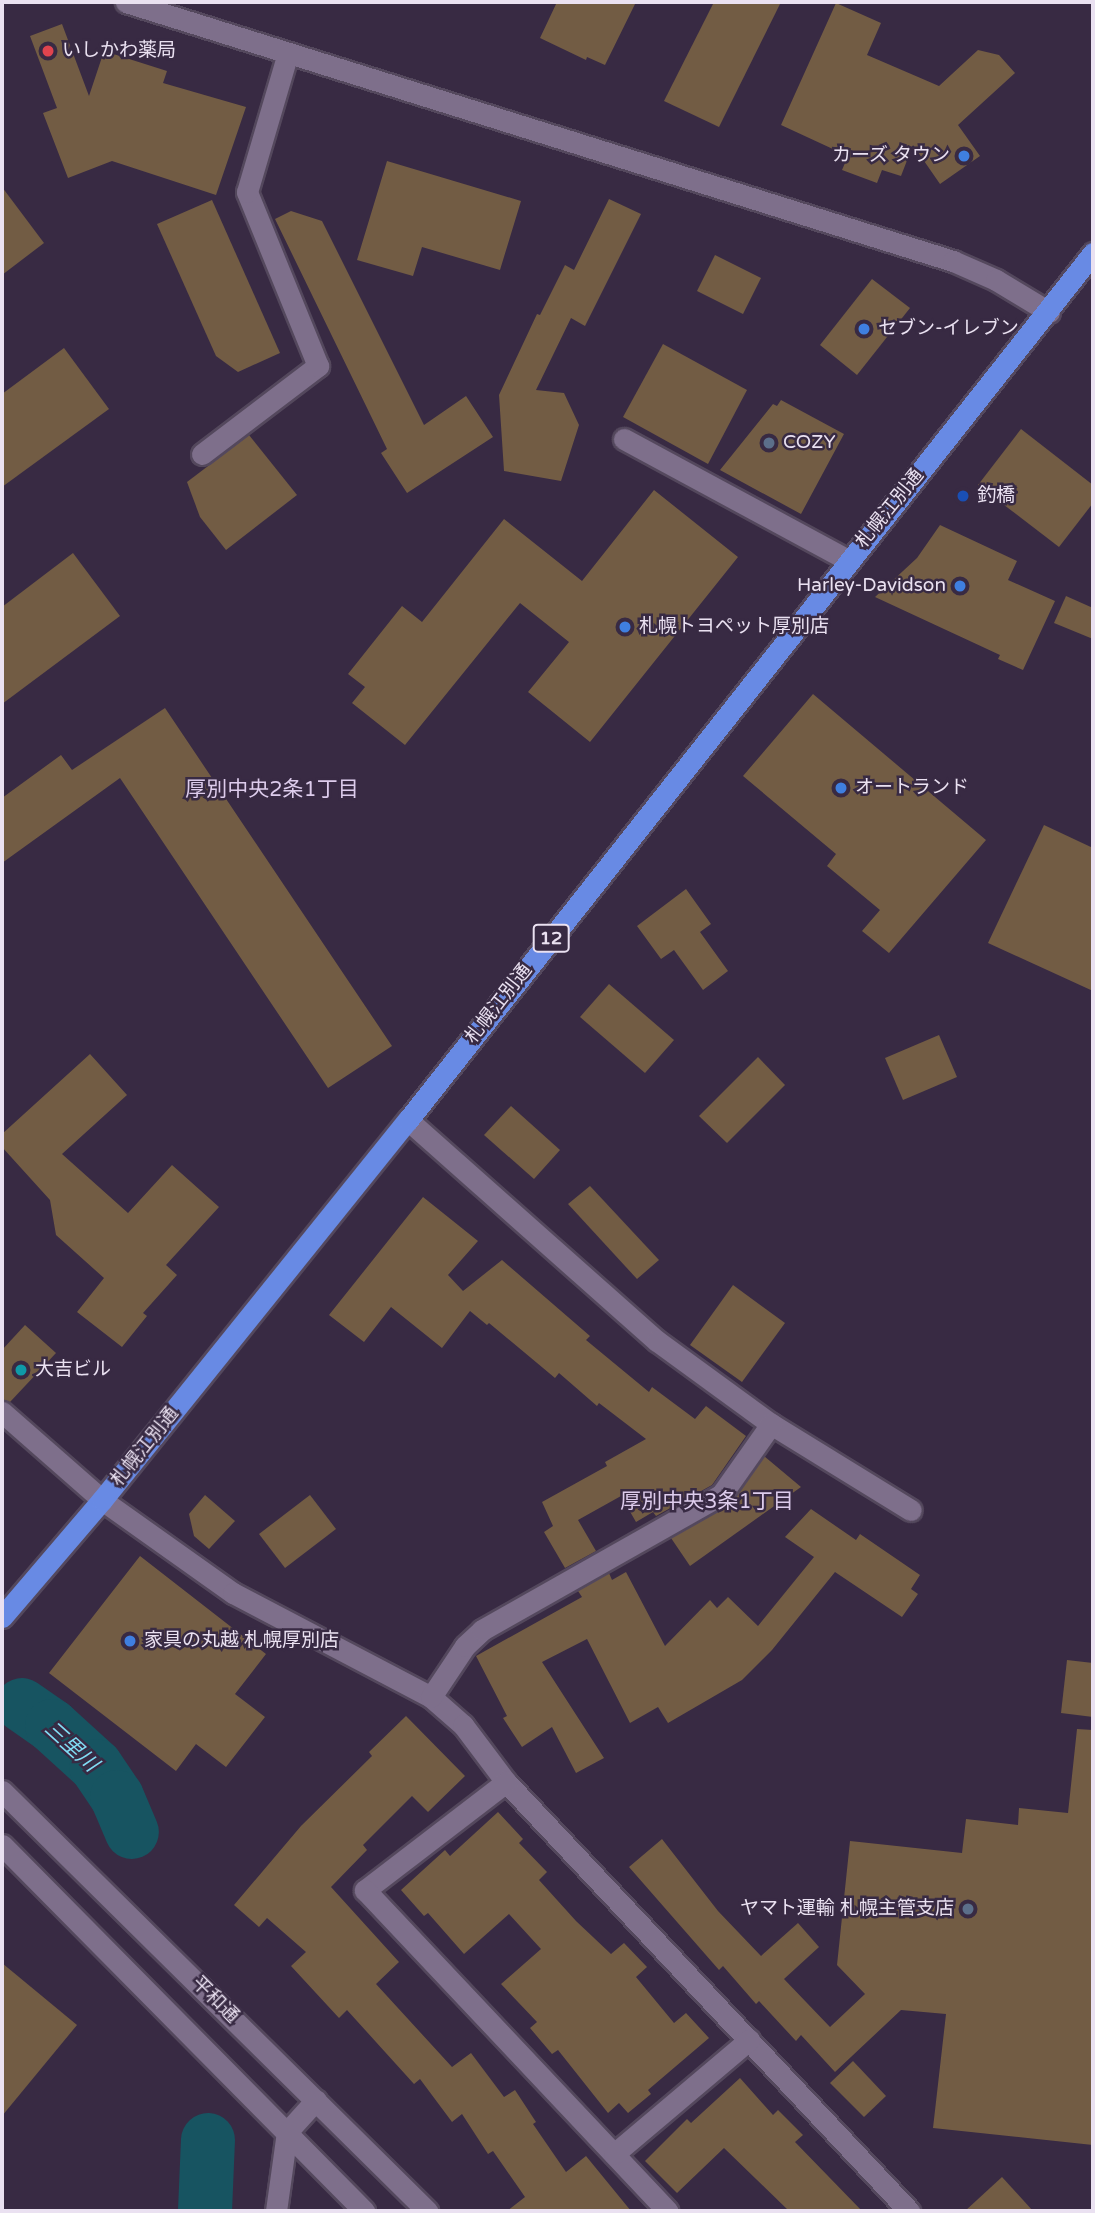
<!DOCTYPE html>
<meta charset="utf-8">
<style>
body{margin:0}
#map{position:relative;width:1095px;height:2213px;overflow:hidden;background:#382a43;font-family:"Varela Round","Noto Sans JP",sans-serif}
div>[style]{position:absolute}
[style*='--x']{left:calc(var(--x)*1px);top:calc(var(--y)*1px);width:calc(var(--w)*1px);rotate:calc(var(--a)*1deg)}
.river>*{height:54px;margin:-27px;padding:0 27px;transform-origin:27px;border-radius:27px;background:#175461}
.building>*{inset:0;background:#725c44}
.roads{filter:drop-shadow(2px 0 #54485d) drop-shadow(-2px 0 #54485d) drop-shadow(0 2px #54485d) drop-shadow(0 -2px #54485d)}
.minor>*{height:21px;margin:-10.5px;padding:0 10.5px;transform-origin:10.5px;border-radius:10.5px;background:#7e6f8b}
.tertiary>*{height:21px;margin:-10.5px;padding:0 10.5px;transform-origin:10.5px;border-radius:10.5px;background:#7e6f8b}
.trunk>*{height:21px;margin:-10.5px;padding:0 10.5px;transform-origin:10.5px;border-radius:10.5px;background:#688ae4}
.dots>*{width:19px;height:19px;translate:-50% -50%;box-sizing:border-box;border:4px solid #382a43;border-radius:50%}
span{translate:-50% -50%;white-space:nowrap;text-align:center;line-height:1.15;-webkit-text-stroke:5px #382a43;paint-order:stroke}
.shield-label span{padding:2px 5px;background:#382a43;border:2px solid;border-radius:5px;-webkit-text-stroke-width:0}
.shield-label{font-size:18px;color:#eae1f1;font-weight:700}
.poi-label{font-size:19px;color:#eae1f1}
.left{translate:0 -50%;text-align:left}
.right{translate:-100% -50%;text-align:right}
.street-label{font-size:19px;color:#eae1f1}
.neighbourhood-label{font-size:21px;color:#ddccec}
.water-label{font-size:21px;color:#81ddf4;font-style:italic}
.frame{position:absolute;inset:0;border:4px solid #eae1f1;pointer-events:none}
</style>
<div id="map">
<div class="river">
<i style="--x:22;--y:1705;--w:37;--a:35"></i>
<i style="--x:52;--y:1726;--w:59;--a:42.3"></i>
<i style="--x:96;--y:1766;--w:37;--a:56"></i>
<i style="--x:117;--y:1797;--w:38;--a:67"></i>
<i style="--x:205;--y:2211;--w:71;--a:-87.6"></i>
</div>
<div class="building">
<i style="clip-path:polygon(557px 2px,636px 2px,605px 65px,587px 57px,586px 60px,540px 38px)"></i>
<i style="clip-path:polygon(714px 2px,781px 2px,719px 127px,664px 101px)"></i>
<i style="clip-path:polygon(836px 3px,881px 23px,867px 55px,939px 86px,978px 50px,999px 55px,1015px 73px,958px 125px,980px 156px,940px 184px,913px 145px,901px 176px,882px 170px,877px 183px,842px 170px,848px 156px,781px 125px)"></i>
<i style="clip-path:polygon(62px 24px,89px 96px,104px 51px,167px 71px,163px 83px,246px 107px,216px 195px,112px 161px,68px 178px,43px 113px,57px 108px,30px 36px)"></i>
<i style="clip-path:polygon(387px 161px,521px 201px,500px 270px,422px 247px,413px 276px,357px 260px)"></i>
<i style="clip-path:polygon(2px 187px,44px 243px,2px 275px)"></i>
<i style="clip-path:polygon(609px 199px,641px 214px,585px 326px,571px 318px,536px 390px,564px 393px,579px 425px,561px 481px,504px 471px,499px 395px,537px 314px,540px 315px,565px 265px,574px 270px)"></i>
<i style="clip-path:polygon(212px 200px,280px 353px,238px 372px,216px 356px,157px 224px)"></i>
<i style="clip-path:polygon(291px 211px,322px 221px,424px 425px,466px 396px,493px 437px,407px 493px,381px 453px,387px 449px,275px 219px)"></i>
<i style="clip-path:polygon(715px 255px,761px 278px,743px 314px,697px 291px)"></i>
<i style="clip-path:polygon(872px 279px,910px 308px,857px 375px,820px 345px)"></i>
<i style="clip-path:polygon(663px 344px,747px 390px,708px 464px,623px 417px)"></i>
<i style="clip-path:polygon(64px 348px,109px 409px,2px 487px,2px 394px)"></i>
<i style="clip-path:polygon(781px 400px,844px 434px,801px 514px,720px 470px,773px 404px,777px 406px)"></i>
<i style="clip-path:polygon(1021px 429px,1093px 485px,1093px 503px,1059px 547px,978px 485px)"></i>
<i style="clip-path:polygon(249px 435px,297px 495px,226px 550px,200px 517px,187px 482px)"></i>
<i style="clip-path:polygon(654px 490px,738px 557px,590px 742px,528px 692px,569px 642px,520px 603px,405px 745px,352px 703px,365px 687px,348px 674px,402px 606px,422px 622px,504px 519px,582px 581px)"></i>
<i style="clip-path:polygon(940px 525px,1017px 561px,1008px 580px,1055px 601px,1023px 670px,998px 659px,1000px 655px,875px 597px,917px 558px)"></i>
<i style="clip-path:polygon(73px 553px,120px 616px,2px 704px,2px 607px)"></i>
<i style="clip-path:polygon(1066px 596px,1093px 608px,1093px 639px,1054px 623px)"></i>
<i style="clip-path:polygon(813px 694px,986px 840px,889px 953px,862px 931px,880px 910px,827px 866px,836px 854px,743px 776px)"></i>
<i style="clip-path:polygon(165px 708px,392px 1046px,328px 1088px,120px 778px,2px 863px,2px 798px,61px 755px,72px 770px)"></i>
<i style="clip-path:polygon(1044px 825px,1093px 848px,1093px 991px,988px 943px)"></i>
<i style="clip-path:polygon(686px 889px,711px 924px,700px 932px,728px 971px,703px 990px,674px 950px,661px 959px,637px 926px)"></i>
<i style="clip-path:polygon(609px 984px,674px 1040px,645px 1073px,580px 1017px)"></i>
<i style="clip-path:polygon(939px 1035px,957px 1077px,903px 1100px,885px 1058px)"></i>
<i style="clip-path:polygon(90px 1054px,127px 1095px,62px 1154px,128px 1213px,172px 1165px,219px 1207px,166px 1265px,177px 1275px,143px 1313px,147px 1316px,122px 1347px,77px 1312px,104px 1278px,56px 1235px,50px 1200px,2px 1147px,2px 1134px)"></i>
<i style="clip-path:polygon(758px 1057px,785px 1085px,727px 1143px,699px 1116px)"></i>
<i style="clip-path:polygon(511px 1106px,560px 1150px,534px 1179px,484px 1135px)"></i>
<i style="clip-path:polygon(590px 1186px,659px 1260px,637px 1279px,568px 1204px)"></i>
<i style="clip-path:polygon(423px 1197px,478px 1241px,448px 1275px,463px 1291px,502px 1260px,590px 1336px,586px 1340px,649px 1392px,652px 1387px,695px 1419px,706px 1406px,746px 1436px,712px 1485px,656px 1516px,653px 1512px,636px 1522px,621px 1496px,578px 1520px,596px 1551px,565px 1568px,544px 1532px,553px 1526px,542px 1502px,607px 1466px,605px 1462px,646px 1439px,599px 1403px,597px 1406px,559px 1373px,555px 1378px,489px 1323px,487px 1325px,470px 1311px,442px 1348px,391px 1307px,364px 1342px,329px 1315px)"></i>
<i style="clip-path:polygon(733px 1285px,785px 1323px,742px 1382px,690px 1345px)"></i>
<i style="clip-path:polygon(25px 1325px,56px 1353px,10px 1402px,2px 1399px,2px 1350px)"></i>
<i style="clip-path:polygon(764px 1456px,801px 1487px,690px 1566px,671px 1538px,728px 1506px)"></i>
<i style="clip-path:polygon(205px 1495px,235px 1521px,209px 1549px,194px 1536px,189px 1514px)"></i>
<i style="clip-path:polygon(310px 1495px,336px 1529px,285px 1568px,259px 1534px)"></i>
<i style="clip-path:polygon(811px 1509px,856px 1540px,860px 1534px,920px 1575px,911px 1589px,918px 1594px,902px 1617px,835px 1572px,772px 1650px,742px 1680px,668px 1723px,658px 1707px,630px 1723px,587px 1639px,542px 1662px,604px 1758px,576px 1773px,552px 1727px,522px 1747px,503px 1718px,507px 1716px,476px 1656px,582px 1597px,578px 1591px,609px 1573px,612px 1580px,626px 1572px,665px 1646px,710px 1600px,717px 1608px,728px 1597px,758px 1626px,814px 1557px,785px 1537px)"></i>
<i style="clip-path:polygon(140px 1556px,266px 1654px,235px 1694px,265px 1717px,226px 1767px,196px 1744px,176px 1771px,49px 1673px)"></i>
<i style="clip-path:polygon(1067px 1660px,1093px 1663px,1093px 1717px,1061px 1713px)"></i>
<i style="clip-path:polygon(406px 1716px,465px 1776px,428px 1812px,412px 1796px,363px 1845px,367px 1850px,331px 1887px,399px 1962px,376px 1984px,452px 2067px,471px 2053px,504px 2097px,515px 2090px,536px 2122px,533px 2124px,566px 2172px,586px 2156px,631px 2211px,507px 2211px,525px 2197px,493px 2151px,488px 2154px,462px 2114px,452px 2122px,420px 2079px,414px 2084px,347px 2010px,339px 2018px,291px 1966px,306px 1952px,267px 1918px,259px 1927px,234px 1905px,301px 1826px,372px 1756px,369px 1752px)"></i>
<i style="clip-path:polygon(1077px 1729px,1093px 1730px,1093px 2145px,933px 2128px,946px 2014px,901px 2010px,835px 2072px,801px 2035px,796px 2041px,759px 2001px,756px 2004px,723px 1966px,719px 1970px,629px 1867px,662px 1839px,718px 1911px,761px 1956px,798px 1923px,819px 1947px,784px 1979px,830px 2027px,865px 1994px,837px 1965px,850px 1841px,962px 1853px,966px 1819px,1018px 1825px,1019px 1808px,1068px 1813px)"></i>
<i style="clip-path:polygon(498px 1812px,523px 1839px,519px 1843px,547px 1872px,539px 1880px,576px 1921px,611px 1954px,624px 1943px,647px 1967px,636px 1977px,674px 2023px,686px 2013px,709px 2038px,648px 2090px,651px 2094px,628px 2113px,619px 2103px,608px 2113px,558px 2050px,552px 2054px,530px 2028px,537px 2022px,501px 1984px,541px 1949px,509px 1914px,464px 1954px,428px 1913px,424px 1916px,401px 1890px,445px 1850px,450px 1856px)"></i>
<i style="clip-path:polygon(2px 1963px,77px 2025px,2px 2116px)"></i>
<i style="clip-path:polygon(853px 2061px,886px 2096px,864px 2117px,830px 2083px)"></i>
<i style="clip-path:polygon(740px 2078px,773px 2115px,778px 2110px,803px 2135px,795px 2142px,862px 2211px,789px 2211px,724px 2148px,677px 2193px,645px 2161px,687px 2119px,691px 2123px)"></i>
<i style="clip-path:polygon(1002px 2177px,1033px 2211px,965px 2211px)"></i>
</div>
<div class="roads">
<div class="minor">
<i style="--x:624;--y:439;--w:255;--a:28.4"></i>
<i style="--x:202;--y:454;--w:146;--a:-37.2"></i>
<i style="--x:318;--y:366;--w:188;--a:-112.2"></i>
<i style="--x:247;--y:192;--w:145;--a:-73.6"></i>
<i style="--x:408;--y:1120;--w:333;--a:41.6"></i>
<i style="--x:657;--y:1341;--w:141;--a:36.1"></i>
<i style="--x:771;--y:1424;--w:164;--a:31.6"></i>
<i style="--x:2;--y:1412;--w:133;--a:41.3"></i>
<i style="--x:102;--y:1500;--w:161;--a:35.4"></i>
<i style="--x:233;--y:1593;--w:224;--a:27.7"></i>
<i style="--x:431;--y:1697;--w:43;--a:41.2"></i>
<i style="--x:463;--y:1725;--w:71;--a:53"></i>
<i style="--x:506;--y:1782;--w:589;--a:46.79"></i>
<i style="--x:431;--y:1697;--w:61;--a:-56.3"></i>
<i style="--x:465;--y:1646;--w:23;--a:-43"></i>
<i style="--x:482;--y:1630;--w:274;--a:-29.5"></i>
<i style="--x:721;--y:1495;--w:87;--a:-54.8"></i>
<i style="--x:506;--y:1782;--w:178;--a:142.5"></i>
<i style="--x:365;--y:1890;--w:441;--a:46.7"></i>
<i style="--x:614;--y:2154;--w:177;--a:-40.2"></i>
<i style="--x:276;--y:2211;--w:80;--a:-82.1"></i>
<i style="--x:287;--y:2132;--w:43;--a:-47.8"></i>
</div>
<div class="tertiary">
<i style="--x:126;--y:2;--w:867;--a:17.39"></i>
<i style="--x:953;--y:261;--w:47;--a:23.8"></i>
<i style="--x:996;--y:280;--w:62;--a:31.1"></i>
<i style="--x:2;--y:1791;--w:598;--a:44.66"></i>
<i style="--x:2;--y:1845;--w:515;--a:45.31"></i>
</div>
<div class="trunk">
<i style="--x:2;--y:1617;--w:154;--a:-49.5"></i>
<i style="--x:102;--y:1500;--w:488;--a:-51.2"></i>
<i style="--x:408;--y:1120;--w:1105;--a:-51.69"></i>
</div>
</div>
<div class="dots">
<i style="left:48px;top:51px;background:#e0444e"></i>
<i style="left:964px;top:156px;background:#3f7fe0"></i>
<i style="left:864px;top:329px;background:#3f7fe0"></i>
<i style="left:769px;top:443px;background:#5c6f8a"></i>
<i style="left:963px;top:496px;background:#1a4fb4"></i>
<i style="left:960px;top:586px;background:#3f7fe0"></i>
<i style="left:625px;top:627px;background:#3f7fe0"></i>
<i style="left:841px;top:788px;background:#3f7fe0"></i>
<i style="left:21px;top:1370px;background:#0f9aa8"></i>
<i style="left:130px;top:1641px;background:#3f7fe0"></i>
<i style="left:968px;top:1909px;background:#5c6f8a"></i>
</div>
<div class="shield-label">
<span style="left:551px;top:938px">12</span>
</div>
<div class="poi-label">
<span class="left" style="left:62px;top:51px">いしかわ薬局</span>
<span class="right" style="left:950px;top:156px">カーズ タウン</span>
<span class="left" style="left:878px;top:329px">セブン-イレブン</span>
<span class="left" style="left:783px;top:443px">COZY</span>
<span class="left" style="left:977px;top:496px">釣橋</span>
<span class="right" style="left:946px;top:586px">Harley-Davidson</span>
<span class="left" style="left:639px;top:627px">札幌トヨペット厚別店</span>
<span class="left" style="left:855px;top:788px">オートランド</span>
<span class="left" style="left:35px;top:1370px">大吉ビル</span>
<span class="left" style="left:144px;top:1641px">家具の丸越 札幌厚別店</span>
<span class="right" style="left:954px;top:1909px">ヤマト運輸 札幌主管支店</span>
</div>
<div class="street-label">
<span style="left:890px;top:509px;rotate:-51deg">札幌江別通</span>
<span style="left:499px;top:1004px;rotate:-52deg">札幌江別通</span>
<span style="left:145px;top:1447px;rotate:-51deg">札幌江別通</span>
<span style="left:215px;top:2000px;rotate:45deg">平和通</span>
</div>
<div class="neighbourhood-label">
<span style="left:272px;top:790px">厚別中央2条1丁目</span>
<span style="left:707px;top:1502px">厚別中央3条1丁目</span>
</div>
<div class="water-label">
<span style="left:71px;top:1747px;rotate:42deg">三里川</span>
</div>
<div class="frame"></div>
</div>
